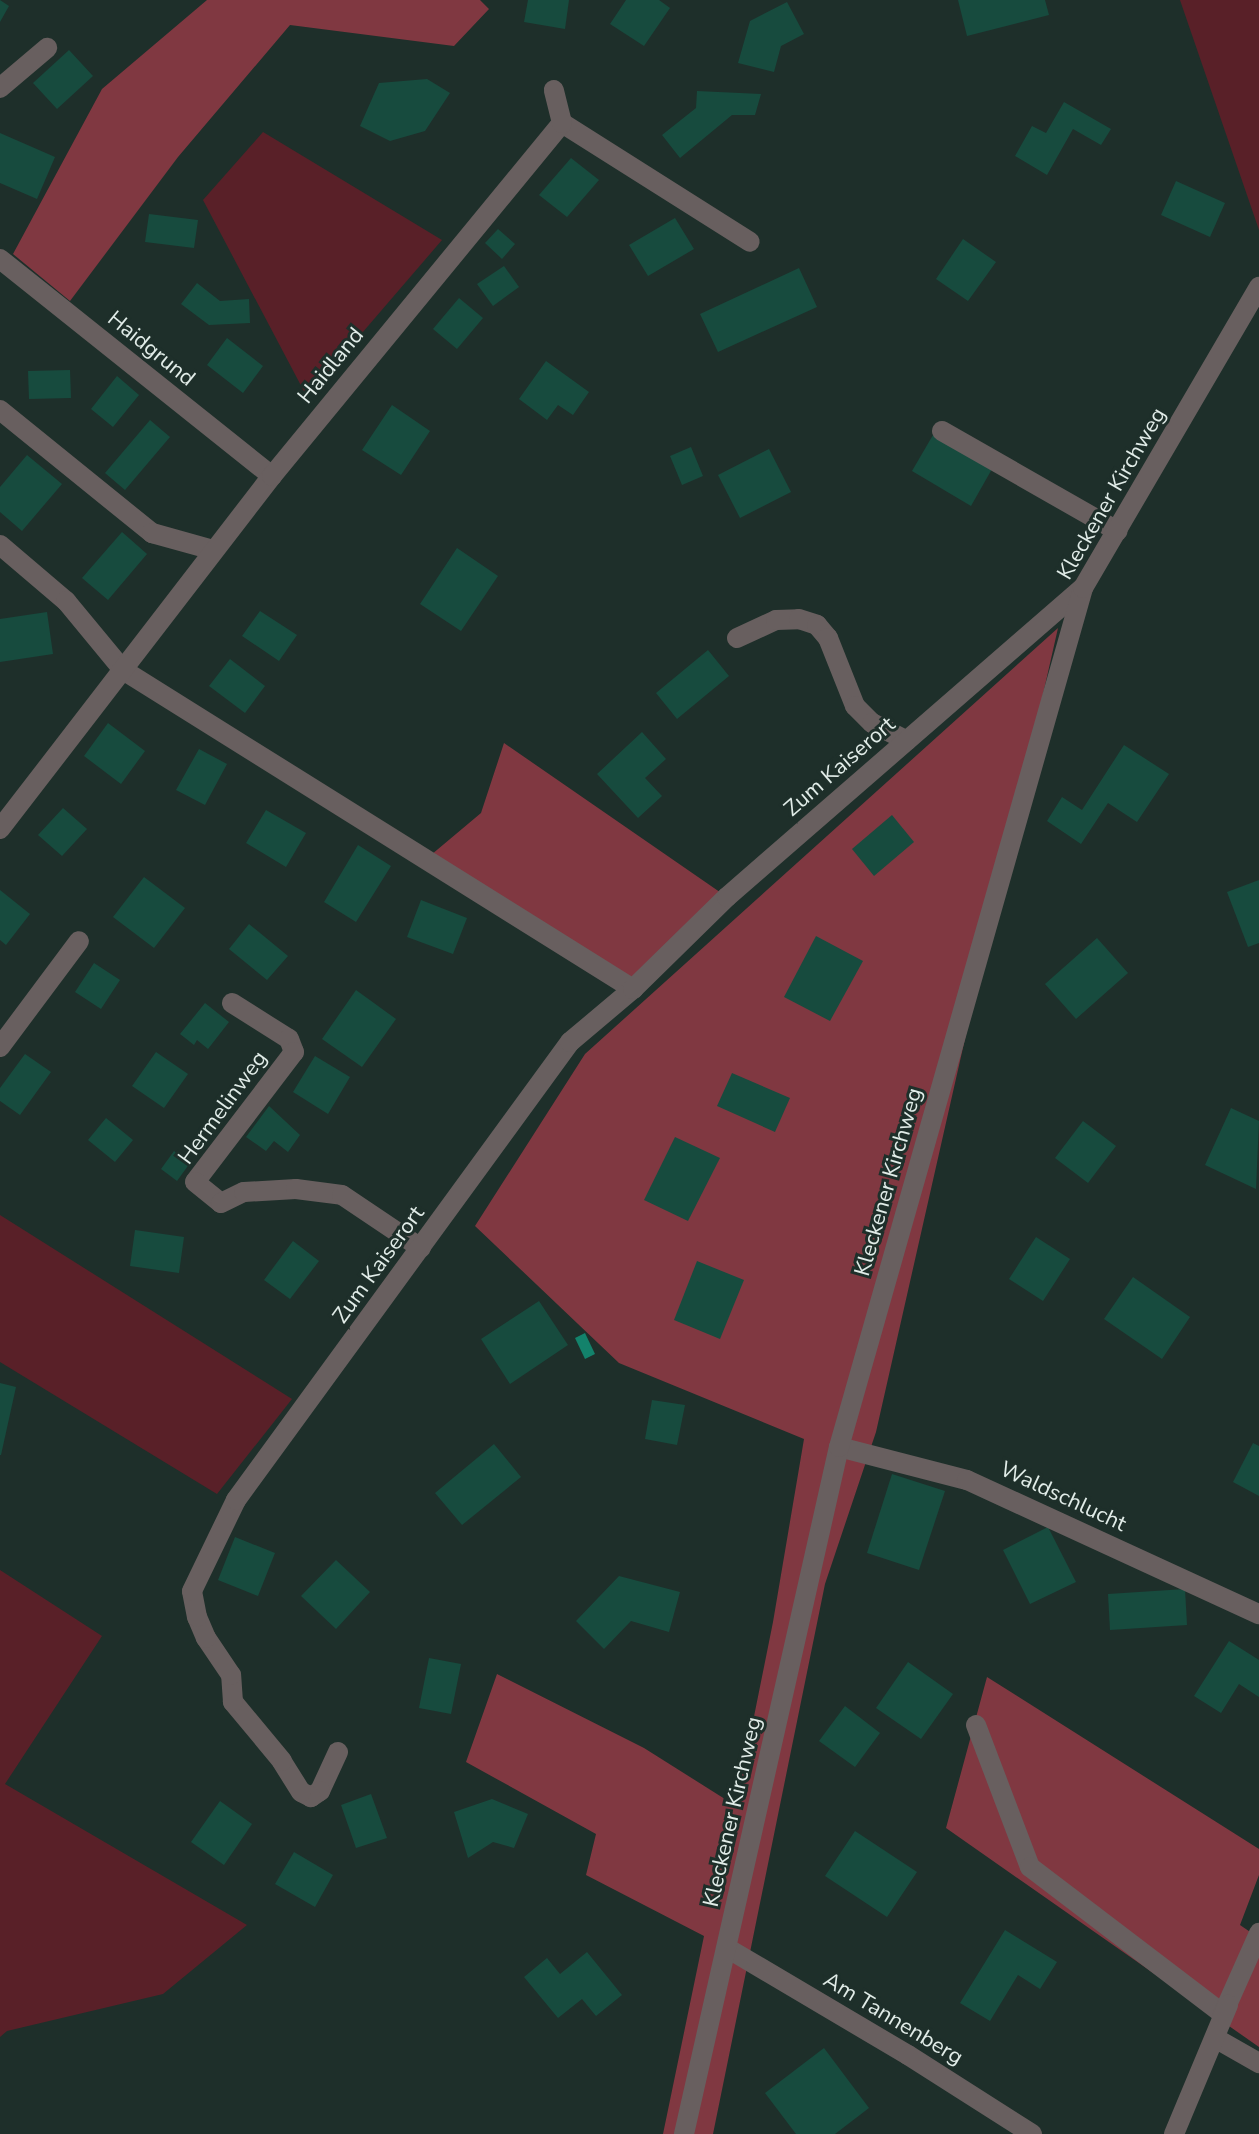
<!DOCTYPE html>
<style>
body{margin:0}
#map{position:relative;width:1259px;height:2134px;overflow:hidden;background:#1e2f2a;font-family:"Nunito Sans",sans-serif}
div>[style]{position:absolute}
[style*='--x']{left:calc(var(--x)*1px);top:calc(var(--y)*1px);width:calc(var(--w)*1px);rotate:calc(var(--a)*1deg)}
.green>*{inset:0;background:#592028}
.forest>*{inset:0;background:#803841}
.water>*{inset:0;background:#13826b}
.building>*{inset:0;background:#174b3e}
.minor>*{height:20px;margin:-10px;padding:0 10px;transform-origin:10px;border-radius:10px;background:#685f5f}
span{translate:-50% -50%;white-space:nowrap;text-align:center;line-height:1.15;-webkit-text-stroke:6px #1e2f2a;paint-order:stroke}
.street-label{font-size:22px;color:#e1ece8}
</style>
<div id="map">
<div class="green">
<i style="clip-path:polygon(1180px 0,1259px 0,1259px 230px)"></i>
<i style="clip-path:polygon(263px 132px,442px 240px,307px 397px,203px 200px)"></i>
<i style="clip-path:polygon(0 1215px,292px 1399px,217px 1494px,0 1362px)"></i>
<i style="clip-path:polygon(0 1570px,102px 1636px,5px 1784px,247px 1925px,163px 1994px,7px 2031px,0 2037px)"></i>
</div>
<div class="forest">
<i style="clip-path:polygon(207px 0,480px 0,489px 9px,454px 46px,290px 25px,178px 157px,70px 301px,13px 254px,102px 89px)"></i>
<i style="clip-path:polygon(1058px 628px,876px 1432px,825px 1584px,713px 2134px,663px 2134px,704px 1936px,586px 1875px,596px 1834px,466px 1762px,497px 1674px,644px 1748px,736px 1806px,773px 1622px,804px 1439px,619px 1363px,475px 1226px,585px 1054px)"></i>
<i style="clip-path:polygon(504px 743px,727px 897px,633px 989px,425px 860px,481px 813px)"></i>
<i style="clip-path:polygon(987px 1677px,1259px 1849px,1259px 1875px,1240px 1925px,1259px 1938px,1259px 2047px,946px 1828px)"></i>
</div>
<div class="water">
<i style="clip-path:polygon(585px 1333px,595px 1354px,585px 1359px,575px 1338px)"></i>
</div>
<div class="building">
<i style="clip-path:polygon(0 0,9px 6px,0 22px)"></i>
<i style="clip-path:polygon(528px 0,569px 0,565px 29px,524px 22px)"></i>
<i style="clip-path:polygon(626px 0,659px 0,670px 8px,644px 46px,610px 24px)"></i>
<i style="clip-path:polygon(958px 0,1045px 0,1049px 15px,967px 36px)"></i>
<i style="clip-path:polygon(787px 2px,804px 34px,781px 46px,774px 72px,738px 63px,750px 21px)"></i>
<i style="clip-path:polygon(69px 50px,93px 76px,57px 109px,33px 83px)"></i>
<i style="clip-path:polygon(427px 79px,450px 93px,425px 131px,390px 141px,360px 126px,379px 83px)"></i>
<i style="clip-path:polygon(697px 91px,761px 94px,755px 115px,732px 115px,680px 158px,662px 135px,696px 108px)"></i>
<i style="clip-path:polygon(1064px 102px,1111px 129px,1101px 145px,1073px 129px,1047px 175px,1015px 156px,1032px 126px,1046px 133px)"></i>
<i style="clip-path:polygon(0 133px,55px 157px,37px 199px,0 183px)"></i>
<i style="clip-path:polygon(571px 158px,599px 180px,567px 217px,539px 195px)"></i>
<i style="clip-path:polygon(1176px 181px,1225px 203px,1210px 237px,1161px 215px)"></i>
<i style="clip-path:polygon(149px 214px,198px 220px,194px 248px,145px 242px)"></i>
<i style="clip-path:polygon(675px 218px,694px 249px,648px 276px,629px 245px)"></i>
<i style="clip-path:polygon(498px 229px,515px 244px,502px 259px,485px 243px)"></i>
<i style="clip-path:polygon(963px 239px,996px 262px,968px 301px,936px 279px)"></i>
<i style="clip-path:polygon(504px 266px,519px 287px,493px 306px,477px 284px)"></i>
<i style="clip-path:polygon(799px 268px,817px 307px,718px 352px,700px 314px)"></i>
<i style="clip-path:polygon(197px 283px,220px 301px,249px 299px,250px 323px,209px 325px,181px 304px)"></i>
<i style="clip-path:polygon(459px 298px,483px 318px,457px 349px,433px 329px)"></i>
<i style="clip-path:polygon(227px 338px,263px 366px,243px 393px,207px 365px)"></i>
<i style="clip-path:polygon(546px 361px,589px 392px,573px 415px,558px 405px,547px 420px,519px 399px)"></i>
<i style="clip-path:polygon(70px 370px,71px 398px,29px 399px,28px 371px)"></i>
<i style="clip-path:polygon(117px 376px,139px 395px,113px 427px,91px 409px)"></i>
<i style="clip-path:polygon(392px 405px,430px 431px,401px 475px,362px 450px)"></i>
<i style="clip-path:polygon(150px 420px,170px 437px,125px 490px,105px 473px)"></i>
<i style="clip-path:polygon(933px 435px,992px 469px,971px 506px,912px 471px)"></i>
<i style="clip-path:polygon(691px 447px,703px 476px,682px 485px,670px 456px)"></i>
<i style="clip-path:polygon(769px 449px,791px 492px,740px 518px,718px 475px)"></i>
<i style="clip-path:polygon(27px 455px,62px 484px,22px 531px,0 512px,0 487px)"></i>
<i style="clip-path:polygon(122px 532px,147px 554px,108px 600px,82px 578px)"></i>
<i style="clip-path:polygon(457px 548px,498px 576px,461px 631px,420px 604px)"></i>
<i style="clip-path:polygon(260px 611px,297px 635px,279px 661px,242px 636px)"></i>
<i style="clip-path:polygon(47px 612px,53px 654px,0 662px,0 619px)"></i>
<i style="clip-path:polygon(708px 650px,729px 676px,677px 719px,656px 693px)"></i>
<i style="clip-path:polygon(230px 659px,265px 686px,245px 713px,209px 686px)"></i>
<i style="clip-path:polygon(108px 723px,145px 751px,121px 784px,84px 756px)"></i>
<i style="clip-path:polygon(642px 732px,666px 759px,645px 778px,662px 796px,638px 818px,597px 774px)"></i>
<i style="clip-path:polygon(1124px 745px,1169px 774px,1137px 822px,1108px 803px,1081px 844px,1047px 821px,1062px 797px,1082px 810px)"></i>
<i style="clip-path:polygon(199px 749px,227px 764px,205px 805px,176px 790px)"></i>
<i style="clip-path:polygon(63px 808px,87px 829px,62px 856px,38px 835px)"></i>
<i style="clip-path:polygon(266px 810px,306px 833px,286px 867px,246px 843px)"></i>
<i style="clip-path:polygon(892px 815px,914px 842px,874px 876px,852px 849px)"></i>
<i style="clip-path:polygon(358px 845px,391px 866px,356px 922px,324px 902px)"></i>
<i style="clip-path:polygon(144px 877px,185px 908px,154px 948px,113px 917px)"></i>
<i style="clip-path:polygon(1259px 880px,1259px 943px,1248px 947px,1227px 892px)"></i>
<i style="clip-path:polygon(0 890px,30px 914px,6px 945px,0 940px)"></i>
<i style="clip-path:polygon(421px 900px,467px 918px,453px 954px,407px 937px)"></i>
<i style="clip-path:polygon(249px 924px,288px 956px,267px 980px,229px 949px)"></i>
<i style="clip-path:polygon(816px 936px,863px 961px,830px 1021px,784px 997px)"></i>
<i style="clip-path:polygon(1097px 938px,1128px 973px,1076px 1019px,1045px 984px)"></i>
<i style="clip-path:polygon(94px 963px,120px 980px,101px 1009px,75px 992px)"></i>
<i style="clip-path:polygon(356px 990px,396px 1019px,362px 1067px,322px 1039px)"></i>
<i style="clip-path:polygon(205px 1003px,229px 1022px,208px 1049px,197px 1040px,194px 1045px,180px 1034px)"></i>
<i style="clip-path:polygon(156px 1052px,188px 1074px,164px 1108px,132px 1086px)"></i>
<i style="clip-path:polygon(25px 1054px,51px 1072px,20px 1115px,0 1101px,0 1088px)"></i>
<i style="clip-path:polygon(315px 1056px,350px 1077px,328px 1114px,293px 1092px)"></i>
<i style="clip-path:polygon(732px 1073px,790px 1098px,775px 1132px,717px 1106px)"></i>
<i style="clip-path:polygon(269px 1106px,300px 1135px,288px 1152px,274px 1141px,266px 1151px,246px 1137px)"></i>
<i style="clip-path:polygon(1231px 1108px,1259px 1121px,1256px 1189px,1205px 1165px)"></i>
<i style="clip-path:polygon(106px 1118px,133px 1140px,115px 1162px,88px 1140px)"></i>
<i style="clip-path:polygon(1083px 1121px,1116px 1146px,1088px 1183px,1055px 1158px)"></i>
<i style="clip-path:polygon(675px 1137px,720px 1158px,688px 1221px,644px 1200px)"></i>
<i style="clip-path:polygon(174px 1151px,190px 1163px,177px 1181px,161px 1169px)"></i>
<i style="clip-path:polygon(135px 1230px,184px 1237px,179px 1273px,130px 1266px)"></i>
<i style="clip-path:polygon(1036px 1237px,1070px 1259px,1043px 1301px,1009px 1279px)"></i>
<i style="clip-path:polygon(293px 1241px,319px 1261px,290px 1299px,264px 1280px)"></i>
<i style="clip-path:polygon(697px 1261px,744px 1280px,720px 1339px,674px 1320px)"></i>
<i style="clip-path:polygon(1133px 1277px,1190px 1317px,1162px 1359px,1104px 1319px)"></i>
<i style="clip-path:polygon(539px 1301px,568px 1345px,510px 1384px,481px 1339px)"></i>
<i style="clip-path:polygon(0 1383px,16px 1387px,1px 1455px,0 1455px)"></i>
<i style="clip-path:polygon(652px 1400px,685px 1405px,677px 1445px,645px 1439px)"></i>
<i style="clip-path:polygon(1253px 1443px,1259px 1446px,1259px 1496px,1233px 1482px)"></i>
<i style="clip-path:polygon(494px 1444px,521px 1477px,462px 1525px,435px 1493px)"></i>
<i style="clip-path:polygon(892px 1474px,945px 1491px,919px 1570px,867px 1553px)"></i>
<i style="clip-path:polygon(1048px 1527px,1076px 1582px,1030px 1604px,1003px 1550px)"></i>
<i style="clip-path:polygon(235px 1537px,275px 1553px,258px 1596px,218px 1580px)"></i>
<i style="clip-path:polygon(336px 1560px,370px 1592px,336px 1629px,301px 1596px)"></i>
<i style="clip-path:polygon(619px 1576px,680px 1592px,669px 1632px,631px 1621px,604px 1649px,576px 1621px)"></i>
<i style="clip-path:polygon(1185px 1589px,1187px 1625px,1110px 1630px,1108px 1594px)"></i>
<i style="clip-path:polygon(1229px 1641px,1259px 1660px,1259px 1697px,1239px 1684px,1221px 1713px,1194px 1696px)"></i>
<i style="clip-path:polygon(429px 1658px,461px 1664px,451px 1714px,419px 1708px)"></i>
<i style="clip-path:polygon(908px 1662px,953px 1694px,921px 1739px,876px 1708px)"></i>
<i style="clip-path:polygon(845px 1706px,880px 1733px,855px 1767px,819px 1741px)"></i>
<i style="clip-path:polygon(371px 1794px,387px 1838px,356px 1848px,341px 1805px)"></i>
<i style="clip-path:polygon(492px 1799px,528px 1814px,514px 1848px,493px 1842px,468px 1858px,454px 1812px)"></i>
<i style="clip-path:polygon(220px 1801px,252px 1824px,224px 1865px,191px 1842px)"></i>
<i style="clip-path:polygon(855px 1831px,917px 1872px,887px 1917px,825px 1876px)"></i>
<i style="clip-path:polygon(294px 1852px,333px 1875px,315px 1907px,275px 1884px)"></i>
<i style="clip-path:polygon(1005px 1930px,1057px 1962px,1040px 1989px,1018px 1975px,990px 2021px,960px 2003px)"></i>
<i style="clip-path:polygon(587px 1952px,622px 1995px,596px 2016px,582px 1999px,558px 2018px,524px 1977px,547px 1958px,560px 1974px)"></i>
<i style="clip-path:polygon(824px 2048px,869px 2108px,835px 2134px,796px 2134px,765px 2093px)"></i>
</div>
<div class="minor">
<i style="--x:0;--y:88;--w:62;--a:-40.4"></i>
<i style="--x:562;--y:123;--w:222;--a:32.3"></i>
<i style="--x:0;--y:259;--w:348;--a:38.6"></i>
<i style="--x:0;--y:410;--w:196;--a:39"></i>
<i style="--x:152;--y:533;--w:63;--a:15.6"></i>
<i style="--x:942;--y:431;--w:202;--a:29.7"></i>
<i style="--x:0;--y:545;--w:87;--a:40.3"></i>
<i style="--x:66;--y:601;--w:89;--a:50.4"></i>
<i style="--x:123;--y:670;--w:602;--a:32.03"></i>
<i style="--x:737;--y:638;--w:43;--a:-24.8"></i>
<i style="--x:776;--y:620;--w:23;--a:-2"></i>
<i style="--x:799;--y:619;--w:19;--a:18"></i>
<i style="--x:817;--y:625;--w:17;--a:50"></i>
<i style="--x:828;--y:638;--w:73;--a:68.3"></i>
<i style="--x:855;--y:706;--w:24;--a:45"></i>
<i style="--x:872;--y:723;--w:39;--a:27"></i>
<i style="--x:0;--y:829;--w:446;--a:-52.4"></i>
<i style="--x:272;--y:476;--w:457;--a:-50.6"></i>
<i style="--x:562;--y:123;--w:34;--a:-104"></i>
<i style="--x:232;--y:1003;--w:67;--a:32.3"></i>
<i style="--x:289;--y:1039;--w:14;--a:69"></i>
<i style="--x:294;--y:1052;--w:163;--a:127.3"></i>
<i style="--x:195;--y:1182;--w:33;--a:39"></i>
<i style="--x:221;--y:1203;--w:25;--a:-26"></i>
<i style="--x:244;--y:1192;--w:52;--a:-3.3"></i>
<i style="--x:296;--y:1189;--w:46;--a:7.4"></i>
<i style="--x:342;--y:1195;--w:95;--a:33.9"></i>
<i style="--x:0;--y:1047;--w:132;--a:-53.3"></i>
<i style="--x:839;--y:1447;--w:132;--a:14.5"></i>
<i style="--x:967;--y:1480;--w:321;--a:24.7"></i>
<i style="--x:976;--y:1725;--w:152;--a:69.2"></i>
<i style="--x:1030;--y:1867;--w:243;--a:37.3"></i>
<i style="--x:1223;--y:2014;--w:89;--a:-66"></i>
<i style="--x:338;--y:1752;--w:43;--a:114.8"></i>
<i style="--x:320;--y:1791;--w:11;--a:146"></i>
<i style="--x:311;--y:1797;--w:11;--a:-153"></i>
<i style="--x:301;--y:1792;--w:36;--a:-122"></i>
<i style="--x:282;--y:1761;--w:77;--a:-129.7"></i>
<i style="--x:233;--y:1702;--w:27;--a:-94"></i>
<i style="--x:231;--y:1675;--w:45;--a:-124"></i>
<i style="--x:206;--y:1638;--w:23;--a:-113"></i>
<i style="--x:197;--y:1617;--w:26;--a:-101"></i>
<i style="--x:192;--y:1591;--w:101;--a:-64.2"></i>
<i style="--x:236;--y:1500;--w:567;--a:-53.9"></i>
<i style="--x:570;--y:1042;--w:82;--a:-40.1"></i>
<i style="--x:633;--y:989;--w:132;--a:-44.4"></i>
<i style="--x:727;--y:897;--w:471;--a:-41"></i>
<i style="--x:727;--y:1948;--w:210;--a:30.6"></i>
<i style="--x:908;--y:2055;--w:147;--a:32.5"></i>
<i style="--x:1215;--y:2038;--w:51;--a:29.6"></i>
<i style="--x:684;--y:2134;--w:704;--a:-77.29"></i>
<i style="--x:839;--y:1447;--w:893;--a:-74.14"></i>
<i style="--x:1083;--y:588;--w:349;--a:-59.7"></i>
<i style="--x:1174;--y:2134;--w:140;--a:-67.3"></i>
</div>
<div class="street-label">
<span style="left:151px;top:349px;rotate:39deg">Haidgrund</span>
<span style="left:331px;top:366px;rotate:-51deg">Haidland</span>
<span style="left:1112px;top:494px;rotate:-60deg">Kleckener Kirchweg</span>
<span style="left:840px;top:767px;rotate:-41deg">Zum Kaiserort</span>
<span style="left:223px;top:1108px;rotate:-54deg">Hermelinweg</span>
<span style="left:889px;top:1182px;rotate:-74deg">Kleckener Kirchweg</span>
<span style="left:379px;top:1265px;rotate:-54deg">Zum Kaiserort</span>
<span style="left:1063px;top:1497px;rotate:25deg">Waldschlucht</span>
<span style="left:733px;top:1812px;rotate:-77deg">Kleckener Kirchweg</span>
<span style="left:893px;top:2019px;rotate:31deg">Am Tannenberg</span>
</div>
</div>
